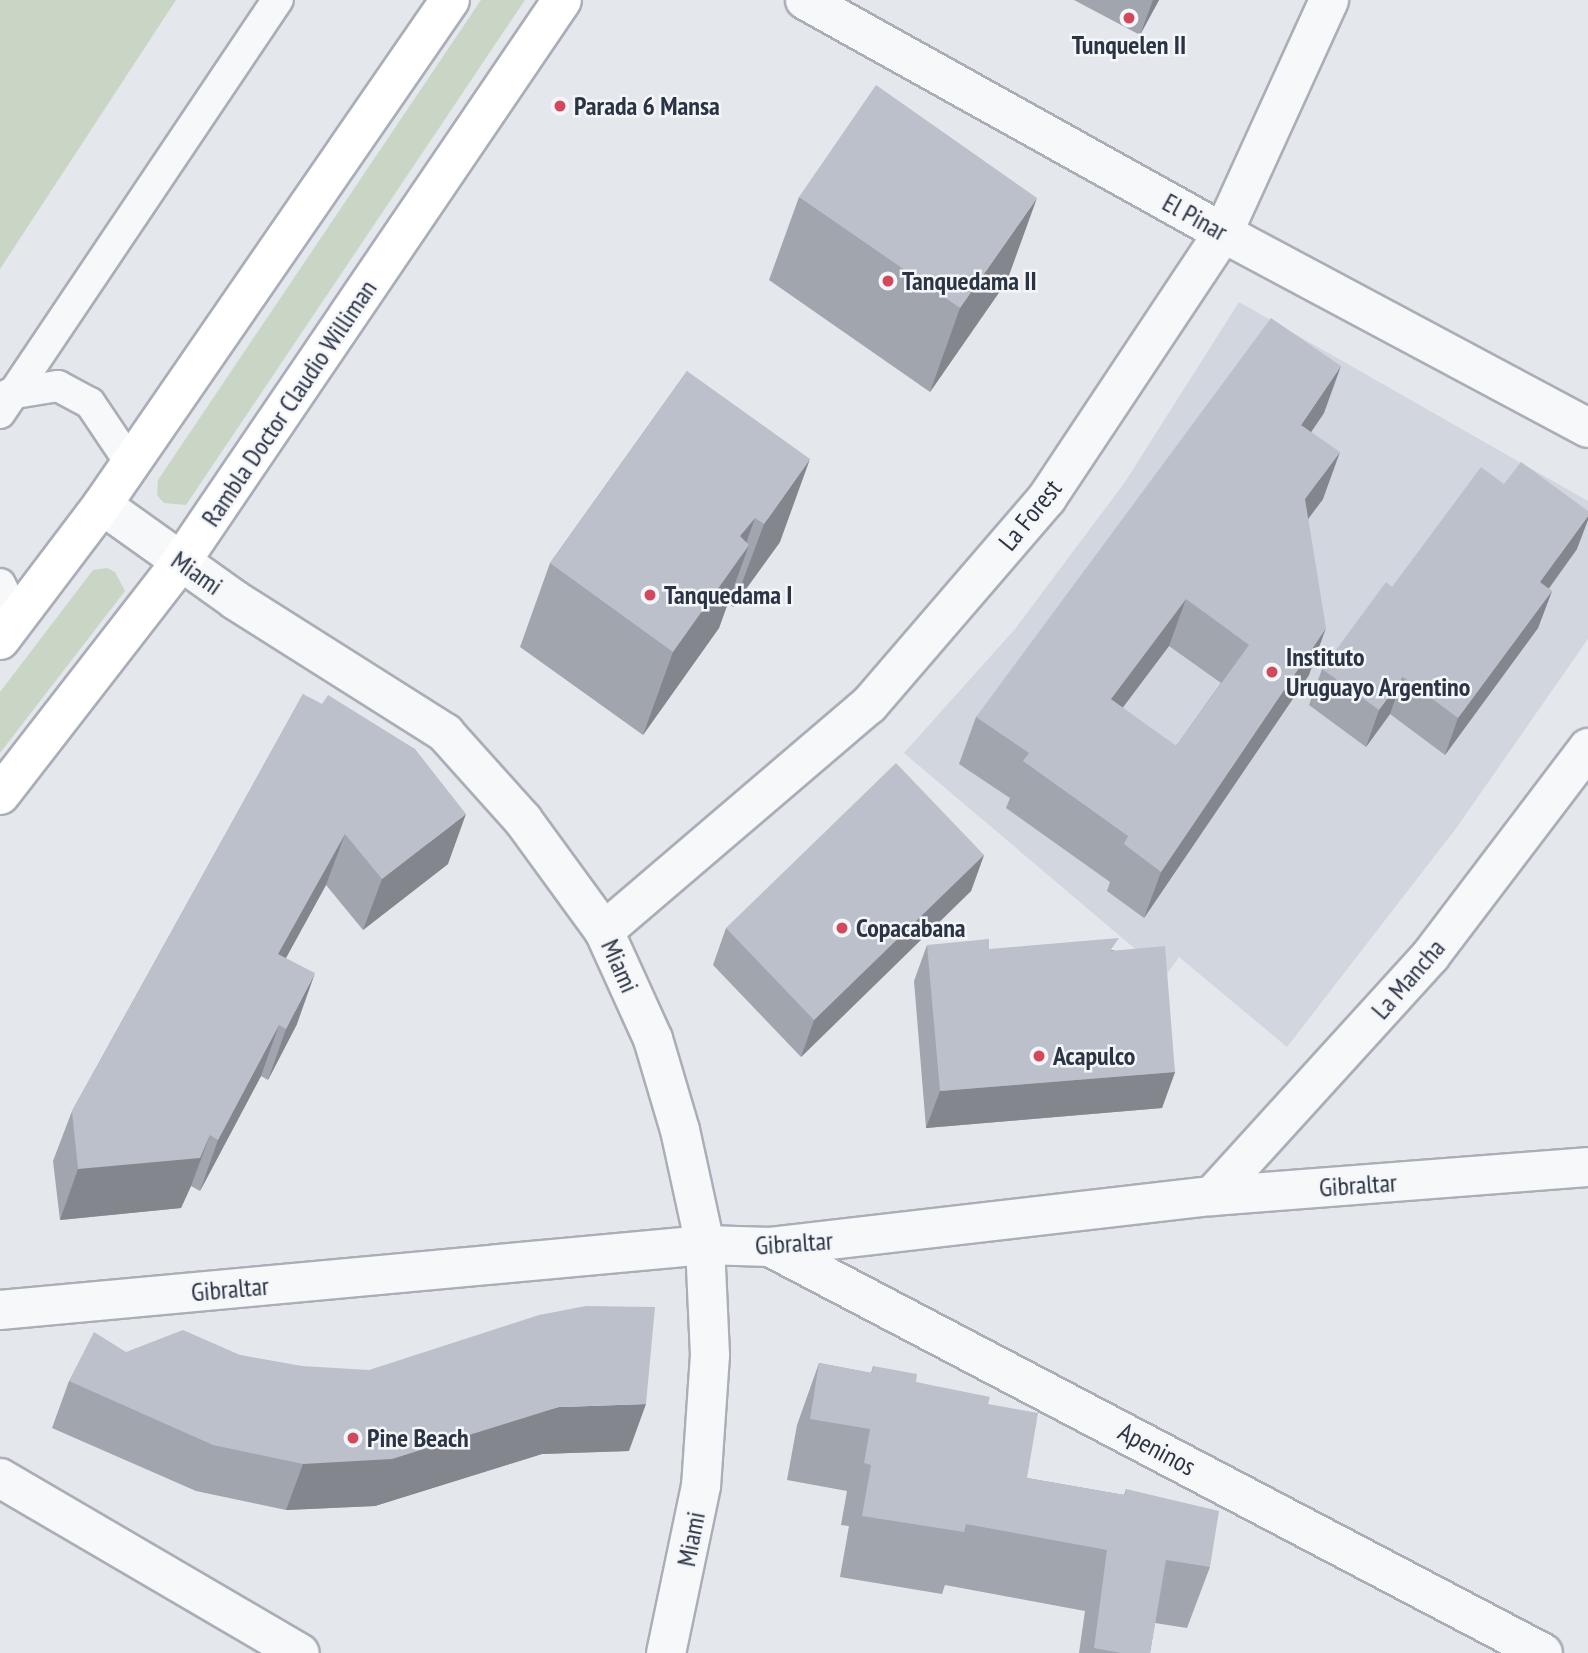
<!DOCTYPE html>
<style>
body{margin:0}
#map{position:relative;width:1588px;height:1653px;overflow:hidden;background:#e4e7ec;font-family:"PT Sans Narrow",sans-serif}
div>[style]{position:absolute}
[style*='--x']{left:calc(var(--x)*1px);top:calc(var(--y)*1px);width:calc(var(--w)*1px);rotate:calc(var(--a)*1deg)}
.built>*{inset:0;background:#d2d6de}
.green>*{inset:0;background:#c9d6c5}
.roads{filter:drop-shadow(2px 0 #a9aeb7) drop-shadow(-2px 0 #a9aeb7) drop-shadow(0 2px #a9aeb7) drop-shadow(0 -2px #a9aeb7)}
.service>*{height:30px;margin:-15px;padding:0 15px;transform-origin:15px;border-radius:15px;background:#f7f8fa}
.minor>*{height:38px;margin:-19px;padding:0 19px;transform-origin:19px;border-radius:19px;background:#f7f8fa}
.tertiary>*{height:38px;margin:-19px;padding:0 19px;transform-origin:19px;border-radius:19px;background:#f7f8fa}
.secondary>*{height:38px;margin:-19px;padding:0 19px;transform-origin:19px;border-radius:19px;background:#fff}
.wall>*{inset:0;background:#a1a5ae}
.shaded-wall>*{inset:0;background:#83868d}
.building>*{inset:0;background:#bbc0ca}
.dots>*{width:19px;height:19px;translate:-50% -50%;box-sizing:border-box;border:4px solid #f4f6f9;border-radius:50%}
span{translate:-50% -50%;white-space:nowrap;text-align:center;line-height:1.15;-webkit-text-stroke:5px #f4f6f9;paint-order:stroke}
.poi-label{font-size:26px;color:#2b3445;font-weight:700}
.left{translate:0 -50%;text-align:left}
.street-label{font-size:26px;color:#2b3445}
</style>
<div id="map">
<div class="built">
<i style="clip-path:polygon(1239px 302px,1588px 501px,1588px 639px,1457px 827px,1287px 1047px,1179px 957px,1166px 975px,904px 753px,1015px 629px,1125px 482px)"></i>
</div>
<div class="green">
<i style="clip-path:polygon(0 0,176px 0,0 269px)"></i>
<i style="clip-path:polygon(481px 0,525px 0,186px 505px,164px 503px,157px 495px,158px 480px)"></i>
<i style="clip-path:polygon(107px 568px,115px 572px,125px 591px,0 753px,0 692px,93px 570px)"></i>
</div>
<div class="roads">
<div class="service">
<i style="--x:9;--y:394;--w:50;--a:-9.3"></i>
<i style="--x:58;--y:386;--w:36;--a:28"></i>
<i style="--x:90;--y:403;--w:73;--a:56.1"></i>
<i style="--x:0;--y:413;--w:498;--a:-56.1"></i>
<i style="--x:0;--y:584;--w:37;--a:63"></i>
</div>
<div class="minor">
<i style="--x:805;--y:0;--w:479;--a:29.1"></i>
<i style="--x:1223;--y:233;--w:414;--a:28.1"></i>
<i style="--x:102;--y:505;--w:163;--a:35.5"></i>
<i style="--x:235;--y:600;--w:249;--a:32.3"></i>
<i style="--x:445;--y:733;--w:117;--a:48.1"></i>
<i style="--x:523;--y:820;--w:137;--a:53.9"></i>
<i style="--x:604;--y:931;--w:119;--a:65.6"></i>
<i style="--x:653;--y:1039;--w:95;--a:73.5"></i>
<i style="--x:680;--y:1130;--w:118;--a:77.7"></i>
<i style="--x:705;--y:1245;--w:110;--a:87.4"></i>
<i style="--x:710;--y:1355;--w:131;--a:93.9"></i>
<i style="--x:701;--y:1486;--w:171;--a:101.8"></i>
<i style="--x:604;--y:931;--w:348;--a:-40.5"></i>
<i style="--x:869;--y:705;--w:273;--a:-49.3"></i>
<i style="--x:1047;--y:498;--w:318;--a:-56.4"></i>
<i style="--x:1223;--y:233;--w:256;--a:-65.5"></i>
<i style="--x:1212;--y:1196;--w:326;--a:-47.7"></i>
<i style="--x:1431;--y:955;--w:260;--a:-52.8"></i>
<i style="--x:770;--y:1247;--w:873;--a:27.71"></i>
<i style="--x:0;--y:1310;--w:708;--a:-5.27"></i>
<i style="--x:705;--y:1245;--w:65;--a:1.8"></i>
<i style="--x:770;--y:1247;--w:445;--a:-6.6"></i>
<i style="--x:1212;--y:1196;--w:377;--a:-4.4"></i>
</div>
<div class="tertiary">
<i style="--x:0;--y:1478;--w:347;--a:30.3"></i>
</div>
<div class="secondary">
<i style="--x:0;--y:640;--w:169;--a:-52.9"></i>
<i style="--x:102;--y:505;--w:613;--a:-55.43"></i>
<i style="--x:0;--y:795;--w:294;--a:-52.2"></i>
<i style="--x:180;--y:563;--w:680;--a:-55.84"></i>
</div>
</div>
<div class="wall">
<i style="clip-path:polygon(1074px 0,1159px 0,1140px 35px)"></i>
<i style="clip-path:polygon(799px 197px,1007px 281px,930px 392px,769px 280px)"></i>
<i style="clip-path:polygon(687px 371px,780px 542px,733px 607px,728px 603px,719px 628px,643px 735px,520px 647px,550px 563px)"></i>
<i style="clip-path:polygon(evenodd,1324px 413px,1311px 432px,1323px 499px,1308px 519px,1309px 675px,1144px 918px,1107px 891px,1110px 882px,1006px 808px,1010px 798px,959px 764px,976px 717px,1324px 413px,1169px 646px,1221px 683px,1176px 746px,1122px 708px,1169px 646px)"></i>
<i style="clip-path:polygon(1577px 549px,1549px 589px,1552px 591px,1538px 628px,1445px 755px,1390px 714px,1366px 747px,1309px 705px,1322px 669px)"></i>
<i style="clip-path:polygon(303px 694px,448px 864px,363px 930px,326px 885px,286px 958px,297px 1024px,268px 1080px,261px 1076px,200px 1191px,191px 1186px,181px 1208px,60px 1220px,53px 1161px,72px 1111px)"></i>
<i style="clip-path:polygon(984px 855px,971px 891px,801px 1057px,713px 965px,726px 928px)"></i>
<i style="clip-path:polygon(927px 945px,989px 949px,1114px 950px,1175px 1072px,1162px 1108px,926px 1128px,914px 981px)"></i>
<i style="clip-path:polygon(126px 1352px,240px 1355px,629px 1451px,542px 1454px,375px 1506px,286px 1510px,196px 1491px,52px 1428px,69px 1381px)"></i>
<i style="clip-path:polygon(819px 1363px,871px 1373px,873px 1366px,916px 1382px,988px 1404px,1027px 1478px,1124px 1495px,1126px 1489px,1210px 1567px,1187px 1628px,1155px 1623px,1150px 1653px,1079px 1653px,1085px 1611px,945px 1585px,942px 1594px,840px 1577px,849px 1526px,841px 1525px,847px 1491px,787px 1480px,797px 1425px)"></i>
</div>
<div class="shaded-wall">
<i style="clip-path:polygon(1153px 0,1159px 0,1140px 35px)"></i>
<i style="clip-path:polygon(1037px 198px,1007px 281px,930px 392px,960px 308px)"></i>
<i style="clip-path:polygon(1341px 366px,1324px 413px,1284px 472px,1301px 425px)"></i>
<i style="clip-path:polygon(1340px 452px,1323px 499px,1288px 546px,1305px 499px)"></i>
<i style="clip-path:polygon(810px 459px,780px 542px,733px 607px,764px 524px)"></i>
<i style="clip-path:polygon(1588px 516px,1588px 520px,1577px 549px,1526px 619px,1540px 582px)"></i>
<i style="clip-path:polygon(755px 518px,742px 555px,749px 545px,719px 628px,643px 735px,673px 652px,740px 536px)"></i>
<i style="clip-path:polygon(1552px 591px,1538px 628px,1445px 755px,1458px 718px)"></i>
<i style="clip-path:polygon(1186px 599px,1169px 646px,1094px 746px,1111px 699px)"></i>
<i style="clip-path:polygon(1326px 628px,1309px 675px,1144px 918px,1161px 872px)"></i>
<i style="clip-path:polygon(1403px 677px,1390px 714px,1366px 747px,1379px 710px)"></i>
<i style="clip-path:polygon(466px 814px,448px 864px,363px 930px,382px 879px)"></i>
<i style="clip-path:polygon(345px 834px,326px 885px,260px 1005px,278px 954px)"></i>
<i style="clip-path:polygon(984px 855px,971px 891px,801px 1057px,814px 1020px)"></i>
<i style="clip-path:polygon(315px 973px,297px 1024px,268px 1080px,286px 1029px)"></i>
<i style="clip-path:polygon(279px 1025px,261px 1076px,200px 1191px,218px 1140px)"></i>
<i style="clip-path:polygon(1175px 1072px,1162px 1108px,926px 1128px,940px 1091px)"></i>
<i style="clip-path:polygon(210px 1135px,191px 1186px,181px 1208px,60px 1220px,78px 1169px)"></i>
<i style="clip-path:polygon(646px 1404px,629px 1451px,542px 1454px,375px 1506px,286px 1510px,303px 1464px,559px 1407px)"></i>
</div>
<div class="building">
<i style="clip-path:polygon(876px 85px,1037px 198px,960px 308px,799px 197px)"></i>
<i style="clip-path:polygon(evenodd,1271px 318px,1341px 366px,1301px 425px,1340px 452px,1305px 499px,1326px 628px,1161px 872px,1124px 844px,1128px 836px,1023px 761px,1029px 753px,976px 717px,1271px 318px,1186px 599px,1249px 645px,1176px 746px,1111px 699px,1186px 599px)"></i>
<i style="clip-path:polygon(687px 371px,810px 459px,764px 524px,755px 518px,740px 536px,749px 545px,673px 652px,550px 563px)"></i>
<i style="clip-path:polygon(1521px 462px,1588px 511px,1588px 516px,1540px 582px,1552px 591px,1458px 718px,1403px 677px,1379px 710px,1322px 669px,1386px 582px,1392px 587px,1481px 467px,1504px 484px)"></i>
<i style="clip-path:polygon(303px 694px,322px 704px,328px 695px,415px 749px,466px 814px,382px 879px,345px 834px,278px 954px,315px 973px,286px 1029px,279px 1025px,218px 1140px,210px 1135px,200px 1158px,78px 1169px,72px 1111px)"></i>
<i style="clip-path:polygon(896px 763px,984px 855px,814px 1020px,726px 928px)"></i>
<i style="clip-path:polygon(1119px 938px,1110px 951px,1165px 946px,1175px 1072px,940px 1091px,927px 945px,989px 939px,989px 949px)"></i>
<i style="clip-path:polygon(586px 1306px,655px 1307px,646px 1404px,559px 1407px,392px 1459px,303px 1464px,213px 1445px,69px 1381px,94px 1332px,126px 1352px,183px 1330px,240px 1355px,302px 1366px,369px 1370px,539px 1315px)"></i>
<i style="clip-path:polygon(819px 1363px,872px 1373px,873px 1366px,917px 1374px,916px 1382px,990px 1397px,988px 1404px,1038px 1413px,1027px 1478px,1125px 1495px,1126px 1489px,1219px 1511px,1210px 1567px,1166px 1560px,1150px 1653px,1121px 1653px,1094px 1648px,1107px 1550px,966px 1524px,964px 1532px,862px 1516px,871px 1465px,864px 1463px,870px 1429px,810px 1419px)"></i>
</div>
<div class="dots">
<i style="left:1129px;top:18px;background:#d1495b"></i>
<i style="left:560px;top:106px;background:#d1495b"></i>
<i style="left:888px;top:281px;background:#d1495b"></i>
<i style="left:650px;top:595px;background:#d1495b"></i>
<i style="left:1272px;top:672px;background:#d1495b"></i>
<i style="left:842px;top:928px;background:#d1495b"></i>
<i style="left:1039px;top:1056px;background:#d1495b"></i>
<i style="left:353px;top:1438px;background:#d1495b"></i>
</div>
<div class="poi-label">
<span style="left:1129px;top:45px">Tunquelen II</span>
<span class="left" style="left:574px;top:106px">Parada 6 Mansa</span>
<span class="left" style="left:902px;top:281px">Tanquedama II</span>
<span class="left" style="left:664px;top:595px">Tanquedama I</span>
<span class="left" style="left:1286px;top:672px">Instituto<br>Uruguayo Argentino</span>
<span class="left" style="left:856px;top:928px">Copacabana</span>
<span class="left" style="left:1053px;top:1056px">Acapulco</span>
<span class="left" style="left:367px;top:1438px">Pine Beach</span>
</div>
<div class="street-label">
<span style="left:1195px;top:217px;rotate:29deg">El Pinar</span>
<span style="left:289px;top:403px;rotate:-56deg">Rambla Doctor Claudio Williman</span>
<span style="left:1030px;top:515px;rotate:-51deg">La Forest</span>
<span style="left:197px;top:573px;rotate:35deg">Miami</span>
<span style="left:620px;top:966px;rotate:66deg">Miami</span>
<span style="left:1408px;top:979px;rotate:-49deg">La Mancha</span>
<span style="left:1358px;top:1185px;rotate:-4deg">Gibraltar</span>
<span style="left:794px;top:1243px;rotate:-4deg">Gibraltar</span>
<span style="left:230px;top:1289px;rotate:-5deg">Gibraltar</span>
<span style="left:1157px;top:1449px;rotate:28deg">Apeninos</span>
<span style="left:691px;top:1539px;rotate:-79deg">Miami</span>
</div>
</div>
